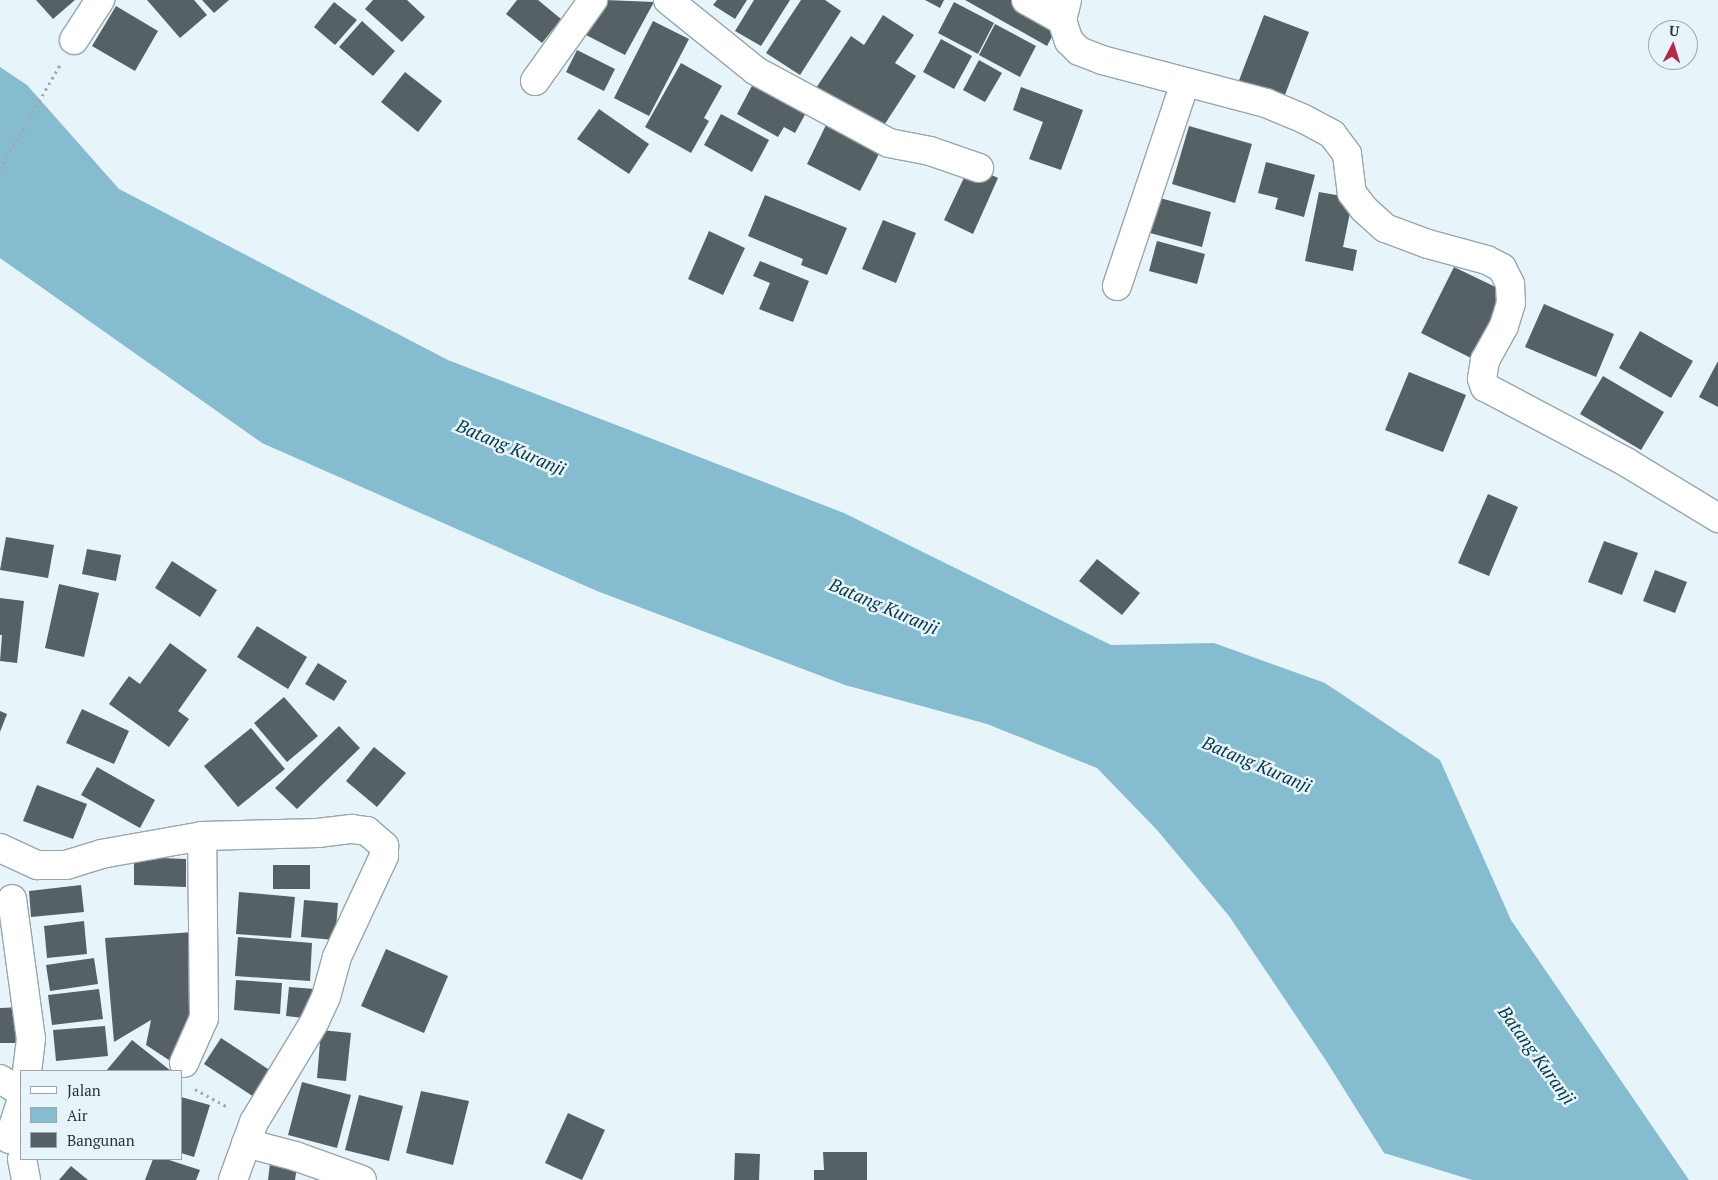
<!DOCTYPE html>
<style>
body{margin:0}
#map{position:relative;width:1718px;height:1180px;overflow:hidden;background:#e7f5fa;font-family:"PT Serif",serif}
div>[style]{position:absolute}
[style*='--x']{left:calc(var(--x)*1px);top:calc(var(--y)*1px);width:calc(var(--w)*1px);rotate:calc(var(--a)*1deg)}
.water>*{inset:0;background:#85bcd0}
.building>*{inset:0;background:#556165}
.path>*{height:3px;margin-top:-1.5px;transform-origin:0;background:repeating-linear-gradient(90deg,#9faaae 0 2.5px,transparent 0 6.5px)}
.roads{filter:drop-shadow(1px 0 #99a6ab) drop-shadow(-1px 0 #99a6ab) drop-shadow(0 1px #99a6ab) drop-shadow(0 -1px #99a6ab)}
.minor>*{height:28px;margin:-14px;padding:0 14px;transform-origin:14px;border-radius:14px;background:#fff}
span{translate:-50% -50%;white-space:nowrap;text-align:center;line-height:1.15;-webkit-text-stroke:5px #e7f5fa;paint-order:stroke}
.water-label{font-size:18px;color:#023644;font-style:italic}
.legend{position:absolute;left:20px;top:1070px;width:162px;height:90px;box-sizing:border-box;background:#e7f5fa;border:1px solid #9ca7aa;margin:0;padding:6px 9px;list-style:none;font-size:15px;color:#2c3133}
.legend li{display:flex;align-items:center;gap:10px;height:25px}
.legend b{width:25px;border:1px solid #9ca7aa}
.north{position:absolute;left:1648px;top:20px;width:50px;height:50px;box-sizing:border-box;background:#e7f5fa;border:1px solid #9ca7aa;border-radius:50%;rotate:5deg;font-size:14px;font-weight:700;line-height:20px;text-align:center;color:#2c3133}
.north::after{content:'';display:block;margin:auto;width:18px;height:22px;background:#b9284c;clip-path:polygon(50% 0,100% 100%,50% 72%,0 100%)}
</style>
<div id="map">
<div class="water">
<i style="clip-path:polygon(0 67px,27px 85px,119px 189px,448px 360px,844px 513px,1111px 645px,1214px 643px,1325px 683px,1440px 760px,1511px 920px,1689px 1180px,1472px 1180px,1384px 1153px,1325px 1059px,1229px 916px,1157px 830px,1097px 768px,987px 724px,845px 685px,597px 591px,262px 443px,0 258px)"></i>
</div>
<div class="building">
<i style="clip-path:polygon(36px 0,75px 0,53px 19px)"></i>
<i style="clip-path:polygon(147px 0,194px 0,207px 15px,180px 38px)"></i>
<i style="clip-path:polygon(202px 0,229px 0,214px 13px)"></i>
<i style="clip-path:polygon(373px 0,407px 0,425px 17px,402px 42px,365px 9px)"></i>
<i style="clip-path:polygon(517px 0,538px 0,561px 19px,542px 43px,506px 14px)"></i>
<i style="clip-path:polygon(605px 0,654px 2px,625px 55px,586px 35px)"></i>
<i style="clip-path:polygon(717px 0,747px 0,735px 19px,713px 5px)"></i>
<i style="clip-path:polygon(754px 0,790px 0,761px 46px,735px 31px)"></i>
<i style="clip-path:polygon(801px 0,825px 0,841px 11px,800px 75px,766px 53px)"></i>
<i style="clip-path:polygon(925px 0,944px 0,940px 8px)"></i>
<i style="clip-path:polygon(965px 0,1022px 0,1060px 22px,1047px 46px)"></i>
<i style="clip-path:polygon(334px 2px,357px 20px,335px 45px,314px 27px)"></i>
<i style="clip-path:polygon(954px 2px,994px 23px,978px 54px,938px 33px)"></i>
<i style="clip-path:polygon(116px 6px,158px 31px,135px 71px,92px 46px)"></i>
<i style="clip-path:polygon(883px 15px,914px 35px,895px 63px,916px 76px,881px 130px,816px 88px,851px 36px,864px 45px)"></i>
<i style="clip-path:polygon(1264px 15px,1309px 32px,1283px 100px,1238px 83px)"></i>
<i style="clip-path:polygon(362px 21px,395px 51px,373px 76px,339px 47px)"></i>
<i style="clip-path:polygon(653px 21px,689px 39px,649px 116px,614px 98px)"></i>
<i style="clip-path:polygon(995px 24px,1036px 46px,1020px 77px,979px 55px)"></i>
<i style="clip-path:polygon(941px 39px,972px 56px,954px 89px,923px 72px)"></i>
<i style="clip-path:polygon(577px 50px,615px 69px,604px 91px,566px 72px)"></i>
<i style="clip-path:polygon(979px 60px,1002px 73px,985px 102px,963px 90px)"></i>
<i style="clip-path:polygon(681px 63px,722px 86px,704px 118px,709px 121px,691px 153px,645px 127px)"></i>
<i style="clip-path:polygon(405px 72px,442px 101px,418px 132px,381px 102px)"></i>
<i style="clip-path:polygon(755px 80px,808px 109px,795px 133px,784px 127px,778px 137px,737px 114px)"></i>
<i style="clip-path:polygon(1021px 87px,1083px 110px,1061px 170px,1029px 159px,1043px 122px,1013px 110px)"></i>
<i style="clip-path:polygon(599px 109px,649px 144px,629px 174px,577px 139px)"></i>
<i style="clip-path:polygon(721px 114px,769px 140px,752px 172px,704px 145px)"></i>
<i style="clip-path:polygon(826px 125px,880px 152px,860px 191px,807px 164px)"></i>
<i style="clip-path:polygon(1189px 126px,1252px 144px,1235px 203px,1172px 184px)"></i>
<i style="clip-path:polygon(1266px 162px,1315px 175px,1304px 217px,1275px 209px,1278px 198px,1258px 193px)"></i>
<i style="clip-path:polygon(970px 165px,998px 178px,973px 234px,944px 220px)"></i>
<i style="clip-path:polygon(1319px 192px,1353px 198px,1343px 247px,1357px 250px,1353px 271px,1305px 261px)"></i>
<i style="clip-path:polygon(765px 195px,847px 228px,827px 275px,801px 265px,803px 259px,748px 236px)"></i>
<i style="clip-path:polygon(1160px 198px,1211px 212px,1202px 247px,1150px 233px)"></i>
<i style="clip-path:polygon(883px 220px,916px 233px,896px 283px,862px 269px)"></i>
<i style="clip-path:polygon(709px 231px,745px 248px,723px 295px,688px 279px)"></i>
<i style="clip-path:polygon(1157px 241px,1205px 254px,1197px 284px,1149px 271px)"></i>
<i style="clip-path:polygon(760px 261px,809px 281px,793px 322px,759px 309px,770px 283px,753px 276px)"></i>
<i style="clip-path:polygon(1454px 267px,1510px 294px,1477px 361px,1421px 333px)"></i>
<i style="clip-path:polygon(1544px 304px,1614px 334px,1596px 377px,1525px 347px)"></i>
<i style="clip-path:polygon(1640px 331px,1693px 361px,1671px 398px,1619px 368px)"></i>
<i style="clip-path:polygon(1718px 361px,1718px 407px,1699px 397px)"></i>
<i style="clip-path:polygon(1409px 372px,1466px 395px,1443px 452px,1385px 430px)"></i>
<i style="clip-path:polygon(1603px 376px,1664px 412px,1641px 450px,1580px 414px)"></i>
<i style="clip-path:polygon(1488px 494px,1518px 507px,1489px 576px,1458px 563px)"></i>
<i style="clip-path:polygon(6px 537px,54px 545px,48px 578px,0 570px)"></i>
<i style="clip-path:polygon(1604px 541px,1638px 553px,1622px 595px,1588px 582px)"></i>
<i style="clip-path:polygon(87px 549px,121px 555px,116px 581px,82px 574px)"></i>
<i style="clip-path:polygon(1097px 559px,1140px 593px,1122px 615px,1079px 581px)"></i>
<i style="clip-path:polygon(172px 561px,217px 590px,200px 617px,155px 588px)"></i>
<i style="clip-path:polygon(1655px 570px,1687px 582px,1675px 613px,1643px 601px)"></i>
<i style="clip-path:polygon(59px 584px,99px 593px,84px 657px,45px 648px)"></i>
<i style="clip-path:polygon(0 598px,24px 601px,17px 663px,0 661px,2px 635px,0 635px)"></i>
<i style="clip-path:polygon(257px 626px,307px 657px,288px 689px,237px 657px)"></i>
<i style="clip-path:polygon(170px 643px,207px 670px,178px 711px,189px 719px,169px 747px,109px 704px,129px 676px,140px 684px)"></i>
<i style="clip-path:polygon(318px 663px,347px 681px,334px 701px,305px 684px)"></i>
<i style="clip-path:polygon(284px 697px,318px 736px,287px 762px,254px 723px)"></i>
<i style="clip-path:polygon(82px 709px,129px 731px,114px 764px,66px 743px)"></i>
<i style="clip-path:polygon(0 711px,7px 714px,0 732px)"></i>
<i style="clip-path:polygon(339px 726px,360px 748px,297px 809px,275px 788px)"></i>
<i style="clip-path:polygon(251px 728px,285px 769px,238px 807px,204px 766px)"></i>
<i style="clip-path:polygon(374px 747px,406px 773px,377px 807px,346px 781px)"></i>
<i style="clip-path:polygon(97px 767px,155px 800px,140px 828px,81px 795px)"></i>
<i style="clip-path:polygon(37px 785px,87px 804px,73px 839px,23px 821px)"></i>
<i style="clip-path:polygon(134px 857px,186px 859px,186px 887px,134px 885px)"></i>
<i style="clip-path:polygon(273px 865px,310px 865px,310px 889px,273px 889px)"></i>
<i style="clip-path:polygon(81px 885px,84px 912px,31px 917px,29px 891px)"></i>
<i style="clip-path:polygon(239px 892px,295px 897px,291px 938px,236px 934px)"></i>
<i style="clip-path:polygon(304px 900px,338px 903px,335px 940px,301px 937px)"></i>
<i style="clip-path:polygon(84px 921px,87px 954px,47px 958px,44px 926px)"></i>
<i style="clip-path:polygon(194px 932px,199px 993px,189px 1014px,175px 1064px,146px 1045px,151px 1020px,114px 1042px,105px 938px)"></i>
<i style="clip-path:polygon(238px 937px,312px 943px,310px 981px,235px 976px)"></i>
<i style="clip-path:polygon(386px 949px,448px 976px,424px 1033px,361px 1006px)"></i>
<i style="clip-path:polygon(94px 958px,98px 984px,50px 991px,46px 965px)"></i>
<i style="clip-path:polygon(236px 980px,282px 983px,280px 1014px,234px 1010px)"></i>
<i style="clip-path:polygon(289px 987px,315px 989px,312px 1019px,286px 1016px)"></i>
<i style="clip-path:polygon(99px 989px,103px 1019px,52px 1025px,48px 995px)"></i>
<i style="clip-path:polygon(22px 1007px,23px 1043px,0 1043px,0 1008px)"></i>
<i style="clip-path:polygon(105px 1026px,108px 1056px,56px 1061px,53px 1030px)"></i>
<i style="clip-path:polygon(321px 1030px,351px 1033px,346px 1081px,317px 1078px)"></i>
<i style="clip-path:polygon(221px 1038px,271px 1071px,254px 1097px,204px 1064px)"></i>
<i style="clip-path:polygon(132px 1040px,171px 1071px,106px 1071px)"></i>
<i style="clip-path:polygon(302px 1082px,351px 1095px,337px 1148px,288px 1135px)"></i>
<i style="clip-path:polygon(421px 1091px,469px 1101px,453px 1165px,406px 1153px)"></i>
<i style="clip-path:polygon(359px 1095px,403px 1106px,389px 1161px,345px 1150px)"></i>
<i style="clip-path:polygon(181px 1097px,210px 1105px,194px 1157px,181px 1153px)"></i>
<i style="clip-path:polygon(568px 1113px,605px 1130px,582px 1180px,545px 1163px)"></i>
<i style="clip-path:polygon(823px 1152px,867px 1152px,867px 1180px,814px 1180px,814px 1170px,824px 1170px)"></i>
<i style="clip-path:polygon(735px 1153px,760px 1154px,759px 1180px,734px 1180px)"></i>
<i style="clip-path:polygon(153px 1159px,166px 1159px,200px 1170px,196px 1180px,145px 1180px)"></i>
<i style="clip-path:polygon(270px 1163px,297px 1166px,295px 1180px,268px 1180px)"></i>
<i style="clip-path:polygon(71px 1166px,88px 1180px,59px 1180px)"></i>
</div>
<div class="path">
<i style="--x:0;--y:169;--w:122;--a:-60.1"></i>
<i style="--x:195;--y:1089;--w:39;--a:29"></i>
</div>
<div class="roads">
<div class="minor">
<i style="--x:668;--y:0;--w:113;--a:38.9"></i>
<i style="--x:756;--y:71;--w:151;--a:28.4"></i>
<i style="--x:889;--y:143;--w:42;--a:11"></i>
<i style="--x:930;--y:151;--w:52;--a:19.1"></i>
<i style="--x:1026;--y:0;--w:41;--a:29.1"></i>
<i style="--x:1067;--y:0;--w:21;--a:104"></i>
<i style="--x:1062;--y:20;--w:22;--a:72"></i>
<i style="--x:1069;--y:41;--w:14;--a:45"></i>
<i style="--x:1079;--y:51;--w:25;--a:21"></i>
<i style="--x:1102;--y:60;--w:170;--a:14.7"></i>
<i style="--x:1266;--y:103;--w:41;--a:22.8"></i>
<i style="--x:1304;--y:119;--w:32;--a:28"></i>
<i style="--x:1332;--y:134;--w:25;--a:53"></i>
<i style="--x:1347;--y:154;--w:39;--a:83"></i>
<i style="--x:1352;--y:193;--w:20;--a:53"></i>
<i style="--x:1364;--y:209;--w:28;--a:42"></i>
<i style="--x:1385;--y:228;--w:46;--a:20.4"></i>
<i style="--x:1428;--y:244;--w:61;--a:15.2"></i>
<i style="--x:1487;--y:260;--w:17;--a:28"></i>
<i style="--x:1502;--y:268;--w:18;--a:63"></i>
<i style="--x:1510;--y:284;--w:19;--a:87"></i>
<i style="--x:1511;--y:303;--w:24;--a:107"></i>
<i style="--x:1504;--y:326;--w:39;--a:119"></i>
<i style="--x:1485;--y:360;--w:19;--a:99"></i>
<i style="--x:1482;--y:379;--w:9;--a:69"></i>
<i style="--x:1485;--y:387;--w:160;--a:28"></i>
<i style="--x:1626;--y:462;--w:108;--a:31.3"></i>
<i style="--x:74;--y:40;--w:48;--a:-57"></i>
<i style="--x:535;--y:81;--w:100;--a:-54.4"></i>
<i style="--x:1117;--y:286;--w:214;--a:-71.5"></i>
<i style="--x:0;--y:848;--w:41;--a:24.7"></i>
<i style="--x:37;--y:865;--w:29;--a:0"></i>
<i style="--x:66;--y:865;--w:37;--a:-17"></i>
<i style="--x:101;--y:854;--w:103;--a:-10.1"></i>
<i style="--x:202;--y:836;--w:116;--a:-1.5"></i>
<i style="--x:318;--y:833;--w:34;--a:-7"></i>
<i style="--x:352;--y:829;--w:15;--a:8"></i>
<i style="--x:367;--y:831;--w:23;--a:41"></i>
<i style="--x:384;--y:846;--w:10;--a:90"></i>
<i style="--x:384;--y:856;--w:111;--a:115"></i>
<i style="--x:337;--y:957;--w:41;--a:105.4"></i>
<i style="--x:326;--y:997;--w:26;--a:115"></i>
<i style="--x:315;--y:1021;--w:118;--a:121.1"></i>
<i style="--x:254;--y:1122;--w:62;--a:109.9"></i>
<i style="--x:12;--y:899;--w:141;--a:82.3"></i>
<i style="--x:31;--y:1039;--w:32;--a:97"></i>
<i style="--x:184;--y:1063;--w:49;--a:-66"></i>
<i style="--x:204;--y:1018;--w:182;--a:-90.6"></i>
<i style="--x:0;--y:1079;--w:25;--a:32"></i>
<i style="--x:9;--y:1139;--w:40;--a:-72"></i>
<i style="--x:246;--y:1143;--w:51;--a:14.9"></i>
<i style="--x:295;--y:1156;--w:71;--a:19.7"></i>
<i style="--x:22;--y:1159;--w:21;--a:79"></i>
</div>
</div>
<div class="water-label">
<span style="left:511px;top:447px;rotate:23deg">Batang Kuranji</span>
<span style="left:884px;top:606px;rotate:23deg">Batang Kuranji</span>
<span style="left:1257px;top:764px;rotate:23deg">Batang Kuranji</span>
<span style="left:1537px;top:1055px;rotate:54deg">Batang Kuranji</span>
</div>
<ul class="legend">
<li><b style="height:6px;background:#fff"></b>Jalan</li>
<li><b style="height:14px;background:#85bcd0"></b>Air</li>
<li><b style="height:14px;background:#556165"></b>Bangunan</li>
</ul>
<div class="north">U</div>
</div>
